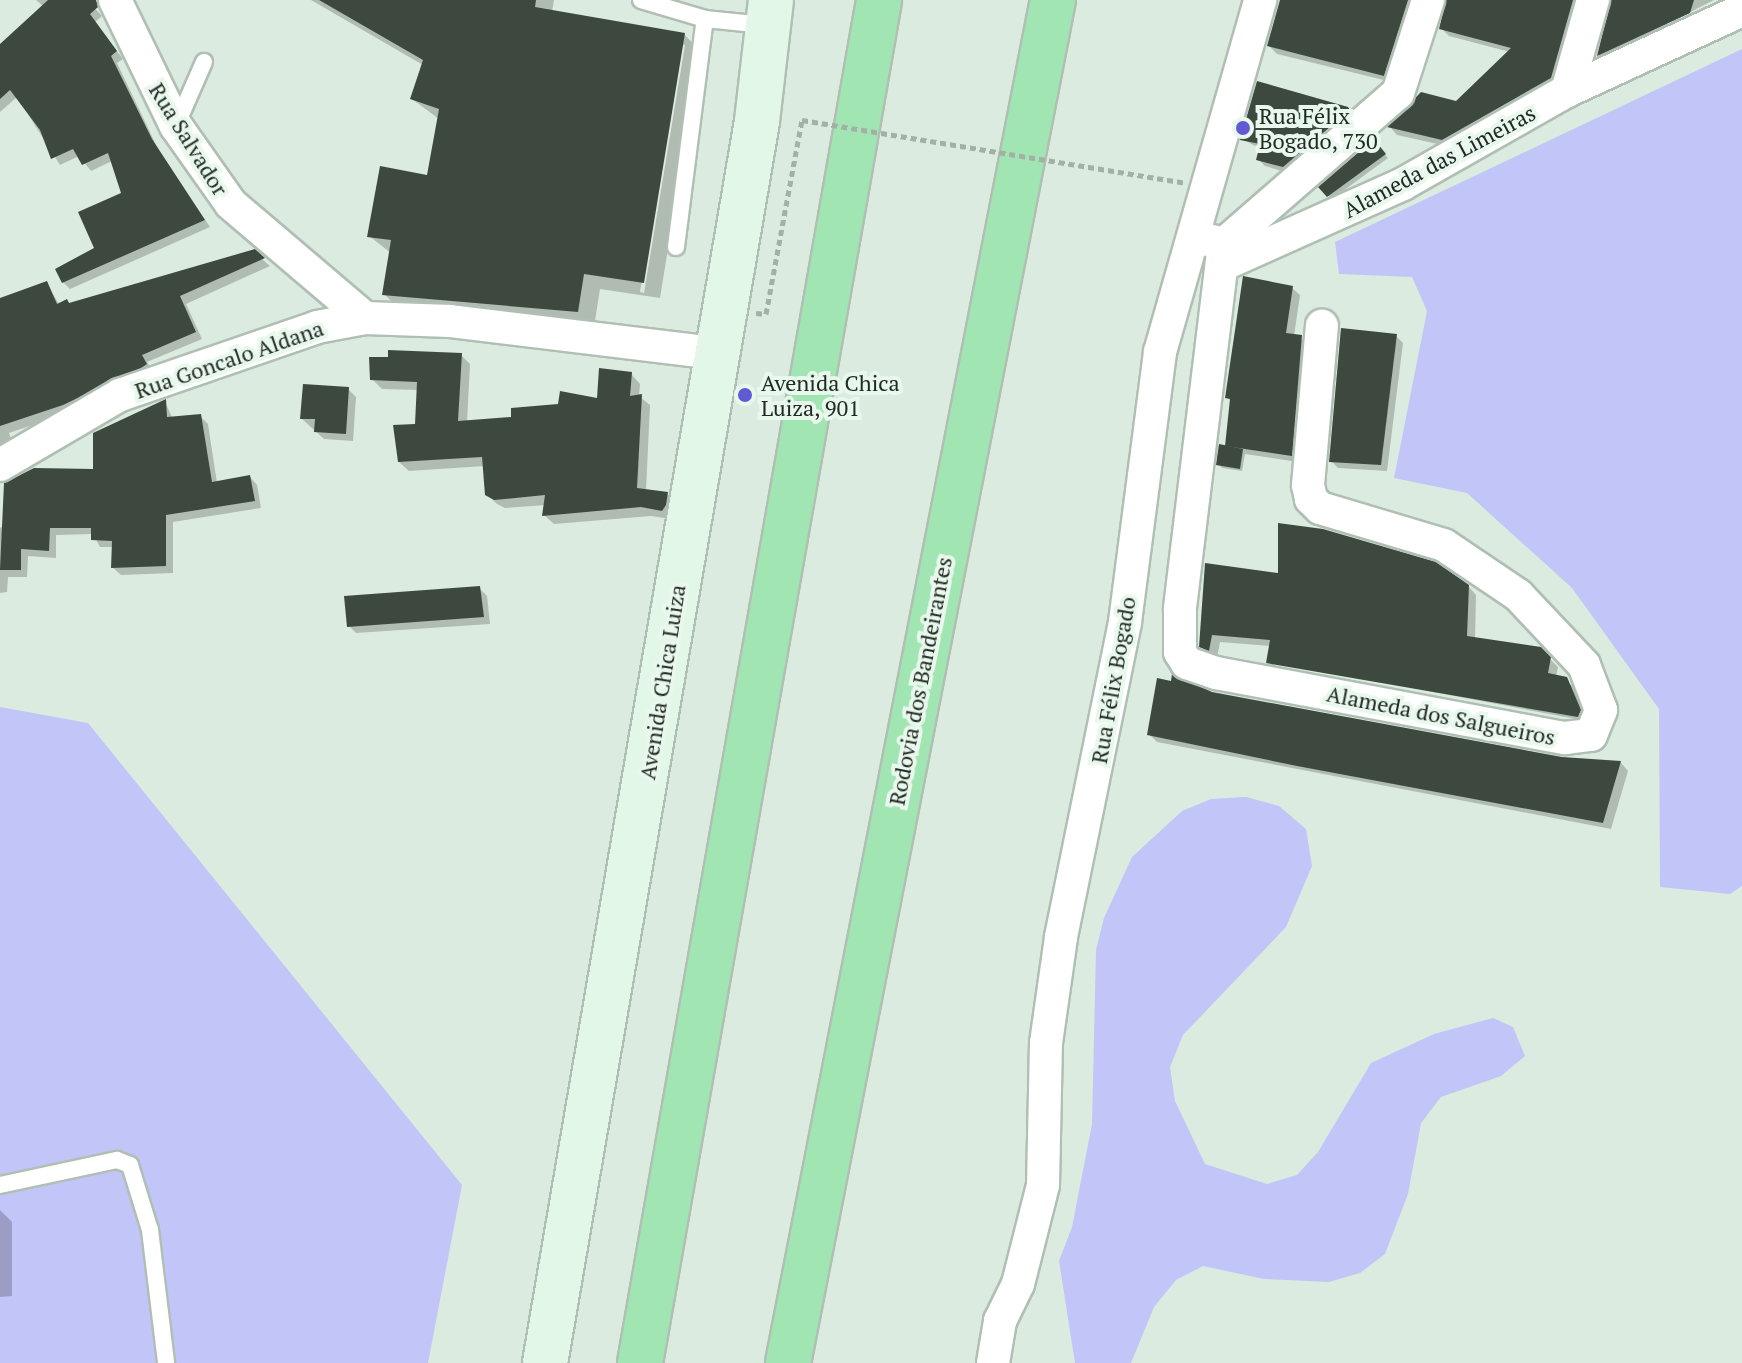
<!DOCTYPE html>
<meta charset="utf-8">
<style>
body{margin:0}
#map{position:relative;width:1742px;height:1363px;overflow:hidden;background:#dcebdf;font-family:"PT Serif",serif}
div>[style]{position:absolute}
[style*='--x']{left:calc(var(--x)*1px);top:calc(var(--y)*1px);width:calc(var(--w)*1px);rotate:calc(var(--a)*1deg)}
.green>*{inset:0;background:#c2c5f7}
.shadow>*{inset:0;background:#0003}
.building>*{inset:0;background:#3d493f}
.path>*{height:5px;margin-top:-2.5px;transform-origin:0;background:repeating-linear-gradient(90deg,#a3b0a6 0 6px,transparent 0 10px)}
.roads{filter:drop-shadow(2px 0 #b0bfb3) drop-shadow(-2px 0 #b0bfb3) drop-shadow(0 2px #b0bfb3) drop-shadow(0 -2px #b0bfb3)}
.service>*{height:16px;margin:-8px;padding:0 8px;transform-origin:8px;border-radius:8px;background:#fff}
.minor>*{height:32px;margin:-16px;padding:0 16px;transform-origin:16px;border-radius:16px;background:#fff}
.secondary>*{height:44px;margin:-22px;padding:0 22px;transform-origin:22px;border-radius:22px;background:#e3f7e8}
.motorway>*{height:44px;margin:-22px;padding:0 22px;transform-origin:22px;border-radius:22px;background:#a1e5b2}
.path-bridge>*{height:5px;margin-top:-2.5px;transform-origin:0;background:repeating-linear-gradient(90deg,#a3b0a6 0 6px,transparent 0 10px)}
.dots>*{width:22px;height:22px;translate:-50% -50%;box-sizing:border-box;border:4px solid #e9f8ec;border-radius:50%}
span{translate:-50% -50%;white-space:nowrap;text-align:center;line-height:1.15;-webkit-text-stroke:8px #e9f8ec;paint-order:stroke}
.poi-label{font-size:22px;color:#232924}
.left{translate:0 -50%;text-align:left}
.street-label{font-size:22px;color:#232924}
</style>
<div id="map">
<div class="green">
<i style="clip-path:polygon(1742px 49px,1742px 886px,1730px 894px,1660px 887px,1659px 709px,1572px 588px,1467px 493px,1394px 478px,1427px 311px,1412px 277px,1339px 274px,1335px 242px)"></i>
<i style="clip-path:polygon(0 707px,88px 723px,462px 1185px,428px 1363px,0 1363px)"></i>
<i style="clip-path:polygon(1246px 797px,1279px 806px,1306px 829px,1312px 866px,1286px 927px,1183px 1035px,1170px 1067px,1175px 1101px,1205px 1164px,1267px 1184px,1297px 1175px,1318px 1152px,1371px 1063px,1434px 1034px,1493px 1018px,1513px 1027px,1525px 1056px,1501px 1076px,1441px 1097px,1421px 1123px,1408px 1194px,1385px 1254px,1360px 1273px,1329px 1282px,1264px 1279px,1203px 1266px,1176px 1280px,1154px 1307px,1131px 1363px,1075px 1363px,1059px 1261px,1072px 1227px,1092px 1124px,1096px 950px,1104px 918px,1132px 857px,1182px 811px,1211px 799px)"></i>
</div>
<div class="shadow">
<i style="clip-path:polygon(36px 0,87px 0,102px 16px,95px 22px,123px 59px,117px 63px,158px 149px,210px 227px,70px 289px,63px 282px,97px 248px,123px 194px,112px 161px,91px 171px,79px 156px,60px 165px,17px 97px,0 112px,0 51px,43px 6px)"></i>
<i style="clip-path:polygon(evenodd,311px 0,554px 0,552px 12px,684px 34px,700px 51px,660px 298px,600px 289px,594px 327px,400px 310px,384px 294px,391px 253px,369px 236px,428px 177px,439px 119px,412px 99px,423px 65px,311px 0,681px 45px,685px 45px,644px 293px,640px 292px,681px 45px)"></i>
<i style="clip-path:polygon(1303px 0,1420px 0,1392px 82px,1277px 54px,1269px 46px)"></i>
<i style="clip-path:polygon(1447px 0,1585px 0,1558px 86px,1451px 147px,1397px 135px,1390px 127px,1456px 104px,1510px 52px,1449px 36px,1441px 28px)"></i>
<i style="clip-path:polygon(1613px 0,1714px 0,1608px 54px,1723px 0,1742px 0,1606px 63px,1599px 56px)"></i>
<i style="clip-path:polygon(1347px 109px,1353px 116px,1292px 174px,1265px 166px,1258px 159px,1261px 149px,1242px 139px)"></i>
<i style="clip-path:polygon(1374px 142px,1388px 158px,1332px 199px,1321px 188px)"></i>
<i style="clip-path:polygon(254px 252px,270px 266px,186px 304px,202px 339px,147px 362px,153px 372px,71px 412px,9px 433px,13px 446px,0 455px,0 312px,46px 283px,59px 304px,70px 304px)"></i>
<i style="clip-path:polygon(1292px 288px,1300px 295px,1294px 336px,1309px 344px,1298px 462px,1245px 454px,1242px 471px,1222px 468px,1219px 465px,1231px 449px,1232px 402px,1227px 397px)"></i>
<i style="clip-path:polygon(1396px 336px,1403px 343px,1387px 471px,1338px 468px,1331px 461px)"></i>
<i style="clip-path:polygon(461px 355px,470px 364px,467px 423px,513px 419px,599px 400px,631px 374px,640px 384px,639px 396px,650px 405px,646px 491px,667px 494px,677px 503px,671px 519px,651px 516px,554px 524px,544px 515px,546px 505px,505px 508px,497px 504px,487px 494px,485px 466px,409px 471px,399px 462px,417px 425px,419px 390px,382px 389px,372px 379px)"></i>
<i style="clip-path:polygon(348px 389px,356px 397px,353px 441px,324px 439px,302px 419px)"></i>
<i style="clip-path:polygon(165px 402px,173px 419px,200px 416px,208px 424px,217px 483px,250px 477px,257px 485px,261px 508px,173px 522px,173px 573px,121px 575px,113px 568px,114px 547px,100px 547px,93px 534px,56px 535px,56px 558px,28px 556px,27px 577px,8px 577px,7px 592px,0 593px,0 528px,95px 471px)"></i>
<i style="clip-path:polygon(evenodd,1207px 565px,1280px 576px,1468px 586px,1476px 595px,1475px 639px,1540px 649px,1558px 667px,1556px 676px,1575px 687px,1587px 719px,1575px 726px,1276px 670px,1268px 662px,1271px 646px,1220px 642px,1217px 657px,1209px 654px,1201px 646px,1207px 565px,1274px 662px,1576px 719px,1575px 723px,1274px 667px,1274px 662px)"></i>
<i style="clip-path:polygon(480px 589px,487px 596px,490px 624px,356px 633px,349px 626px)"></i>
<i style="clip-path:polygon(1212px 694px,1561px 759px,1621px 763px,1628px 771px,1611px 829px,1157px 742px,1149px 734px)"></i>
<i style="clip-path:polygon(0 1210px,12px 1222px,12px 1296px,0 1297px)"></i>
</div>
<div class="building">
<i style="clip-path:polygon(48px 0,96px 0,98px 7px,90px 14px,117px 51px,111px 56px,152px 139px,205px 220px,62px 283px,55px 269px,94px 248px,78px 212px,121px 193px,108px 153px,82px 165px,73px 149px,51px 159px,40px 130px,10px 90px,0 99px,0 44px)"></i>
<i style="clip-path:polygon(319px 0,536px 0,535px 7px,685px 33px,644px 283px,584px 274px,578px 312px,382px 295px,391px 240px,367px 237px,380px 166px,427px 175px,439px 109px,410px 99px,423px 60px)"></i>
<i style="clip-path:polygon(1280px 0,1408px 0,1384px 76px,1267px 46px)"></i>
<i style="clip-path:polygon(1446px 0,1573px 0,1551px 78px,1442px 140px,1387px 127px,1421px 92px,1456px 101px,1511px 48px,1439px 29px)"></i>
<i style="clip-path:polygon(1611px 0,1694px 0,1690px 13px,1597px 56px)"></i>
<i style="clip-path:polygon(1257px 81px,1348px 107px,1350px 110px,1283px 167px,1256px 160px,1260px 144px,1240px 140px)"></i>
<i style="clip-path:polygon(1374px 139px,1386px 154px,1327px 197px,1318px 187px)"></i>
<i style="clip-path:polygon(255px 249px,265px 258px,180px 296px,196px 332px,142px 355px,147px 364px,141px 368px,63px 405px,0 426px,0 298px,47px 281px,57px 304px,67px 299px,69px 303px)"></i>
<i style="clip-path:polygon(1243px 276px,1293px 286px,1286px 333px,1302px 335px,1292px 456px,1225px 446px,1230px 399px,1225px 398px)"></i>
<i style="clip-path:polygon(1341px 328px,1397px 334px,1381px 465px,1329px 462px)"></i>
<i style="clip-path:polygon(388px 350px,462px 353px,458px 421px,511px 417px,511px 408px,558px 404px,560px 391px,597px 398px,599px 368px,632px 372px,630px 396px,642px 394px,637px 488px,668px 492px,666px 505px,662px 511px,641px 507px,542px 516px,545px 495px,494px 500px,485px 495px,482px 457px,398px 462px,393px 425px,415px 424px,417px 382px,370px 380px,369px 357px,388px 357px)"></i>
<i style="clip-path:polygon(303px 384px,349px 387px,346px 434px,314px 432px,315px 419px,300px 419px)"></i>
<i style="clip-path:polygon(166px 399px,167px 417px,201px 414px,212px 482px,250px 475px,255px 501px,166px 515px,166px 566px,111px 568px,112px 541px,91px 540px,91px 528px,50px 528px,49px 551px,21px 549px,21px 570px,0 570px,4px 483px,34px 468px,93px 469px,93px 433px)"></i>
<i style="clip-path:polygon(1219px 444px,1243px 449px,1240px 469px,1216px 465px)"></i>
<i style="clip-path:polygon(1278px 523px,1323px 529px,1436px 562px,1469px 585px,1467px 636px,1541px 647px,1551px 657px,1548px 673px,1567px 677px,1581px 710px,1578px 717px,1266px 663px,1270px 640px,1212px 635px,1209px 651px,1199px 647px,1205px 563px,1278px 573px)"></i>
<i style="clip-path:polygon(480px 586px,484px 617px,347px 627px,344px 596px)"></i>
<i style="clip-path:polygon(1172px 674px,1212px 692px,1562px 757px,1621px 761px,1603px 823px,1297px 766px,1147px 735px,1157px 678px,1171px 681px)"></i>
</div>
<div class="path">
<i style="--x:756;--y:313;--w:10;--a:6"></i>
<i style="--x:766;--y:314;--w:197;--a:-79.5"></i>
</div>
<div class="roads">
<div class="service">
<i style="--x:641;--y:0;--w:67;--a:16.5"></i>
<i style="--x:705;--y:19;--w:60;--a:5.7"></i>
<i style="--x:176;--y:126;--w:70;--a:-66.4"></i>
<i style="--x:676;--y:247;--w:230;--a:-82.8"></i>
<i style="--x:0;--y:1185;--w:120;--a:-12.1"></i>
<i style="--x:117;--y:1160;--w:14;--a:21"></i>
<i style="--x:130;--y:1165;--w:68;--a:72.9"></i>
<i style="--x:150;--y:1230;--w:134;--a:83.1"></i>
</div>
<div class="minor">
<i style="--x:115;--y:0;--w:140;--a:64.2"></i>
<i style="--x:176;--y:126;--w:95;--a:54.8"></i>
<i style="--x:231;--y:204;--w:176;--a:40.4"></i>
<i style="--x:1567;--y:91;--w:193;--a:-24.8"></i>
<i style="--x:1204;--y:239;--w:21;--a:14"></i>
<i style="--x:1224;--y:244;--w:230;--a:-41"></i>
<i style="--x:1398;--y:93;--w:98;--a:-72.1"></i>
<i style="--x:1224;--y:244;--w:368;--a:96.9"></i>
<i style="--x:1180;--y:609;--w:43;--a:90"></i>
<i style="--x:1180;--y:652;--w:13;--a:58"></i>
<i style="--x:1187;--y:663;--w:31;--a:19"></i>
<i style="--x:1216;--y:673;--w:355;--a:10.6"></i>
<i style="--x:1565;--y:738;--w:26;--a:-7"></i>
<i style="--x:1591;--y:735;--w:27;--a:-68"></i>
<i style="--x:1601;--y:710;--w:48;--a:-110.7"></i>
<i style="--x:1584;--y:665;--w:96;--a:-133.3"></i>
<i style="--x:1518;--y:595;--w:89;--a:-146"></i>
<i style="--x:1444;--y:545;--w:129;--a:-163.4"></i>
<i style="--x:1320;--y:508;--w:13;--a:-135"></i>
<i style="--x:1311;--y:499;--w:14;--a:-102"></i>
<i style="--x:1308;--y:485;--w:160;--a:-85"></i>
<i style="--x:1222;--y:265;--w:198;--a:-24.1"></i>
<i style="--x:1403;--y:184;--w:189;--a:-29.6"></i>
<i style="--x:1567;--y:91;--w:95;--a:-74.1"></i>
<i style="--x:0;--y:465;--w:139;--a:-30.3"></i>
<i style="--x:120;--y:395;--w:208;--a:-19"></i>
<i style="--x:317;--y:327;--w:49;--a:-10.6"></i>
<i style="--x:365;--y:318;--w:85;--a:2"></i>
<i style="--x:450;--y:321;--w:266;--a:6.9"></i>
<i style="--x:993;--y:1363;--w:43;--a:-80.5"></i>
<i style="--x:1000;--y:1321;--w:41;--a:-64.1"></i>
<i style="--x:1018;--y:1284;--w:102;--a:-75.8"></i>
<i style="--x:1043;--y:1185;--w:142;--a:-88.8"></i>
<i style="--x:1046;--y:1043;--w:107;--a:-81.9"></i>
<i style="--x:1061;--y:937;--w:321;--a:-78.5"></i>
<i style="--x:1125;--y:622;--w:272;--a:-82.6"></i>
<i style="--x:1160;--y:352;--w:366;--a:-74.1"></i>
</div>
<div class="secondary">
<i style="--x:545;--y:1363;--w:1260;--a:-80.31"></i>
<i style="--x:757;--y:121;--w:122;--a:-83.4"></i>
</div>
<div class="motorway">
<i style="--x:640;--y:1363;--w:1384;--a:-80.05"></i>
<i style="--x:788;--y:1363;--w:1389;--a:-79"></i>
</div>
</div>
<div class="path-bridge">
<i style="--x:802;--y:120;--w:388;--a:9.3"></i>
</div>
<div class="dots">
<i style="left:1243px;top:128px;background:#625ad3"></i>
<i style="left:745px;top:395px;background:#625ad3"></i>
</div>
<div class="poi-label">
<span class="left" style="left:1259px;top:128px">Rua Félix<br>Bogado, 730</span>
<span class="left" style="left:761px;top:395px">Avenida Chica<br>Luiza, 901</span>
</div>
<div class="street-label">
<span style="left:189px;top:139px;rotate:58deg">Rua Salvador</span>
<span style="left:1439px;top:161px;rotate:-28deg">Alameda das Limeiras</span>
<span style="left:229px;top:359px;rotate:-19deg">Rua Goncalo Aldana</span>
<span style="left:1113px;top:680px;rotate:-80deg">Rua Félix Bogado</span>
<span style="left:920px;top:681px;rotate:-79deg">Rodovia dos Bandeirantes</span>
<span style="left:662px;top:682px;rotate:-81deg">Avenida Chica Luiza</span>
<span style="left:1441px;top:715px;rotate:11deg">Alameda dos Salgueiros</span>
</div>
</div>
